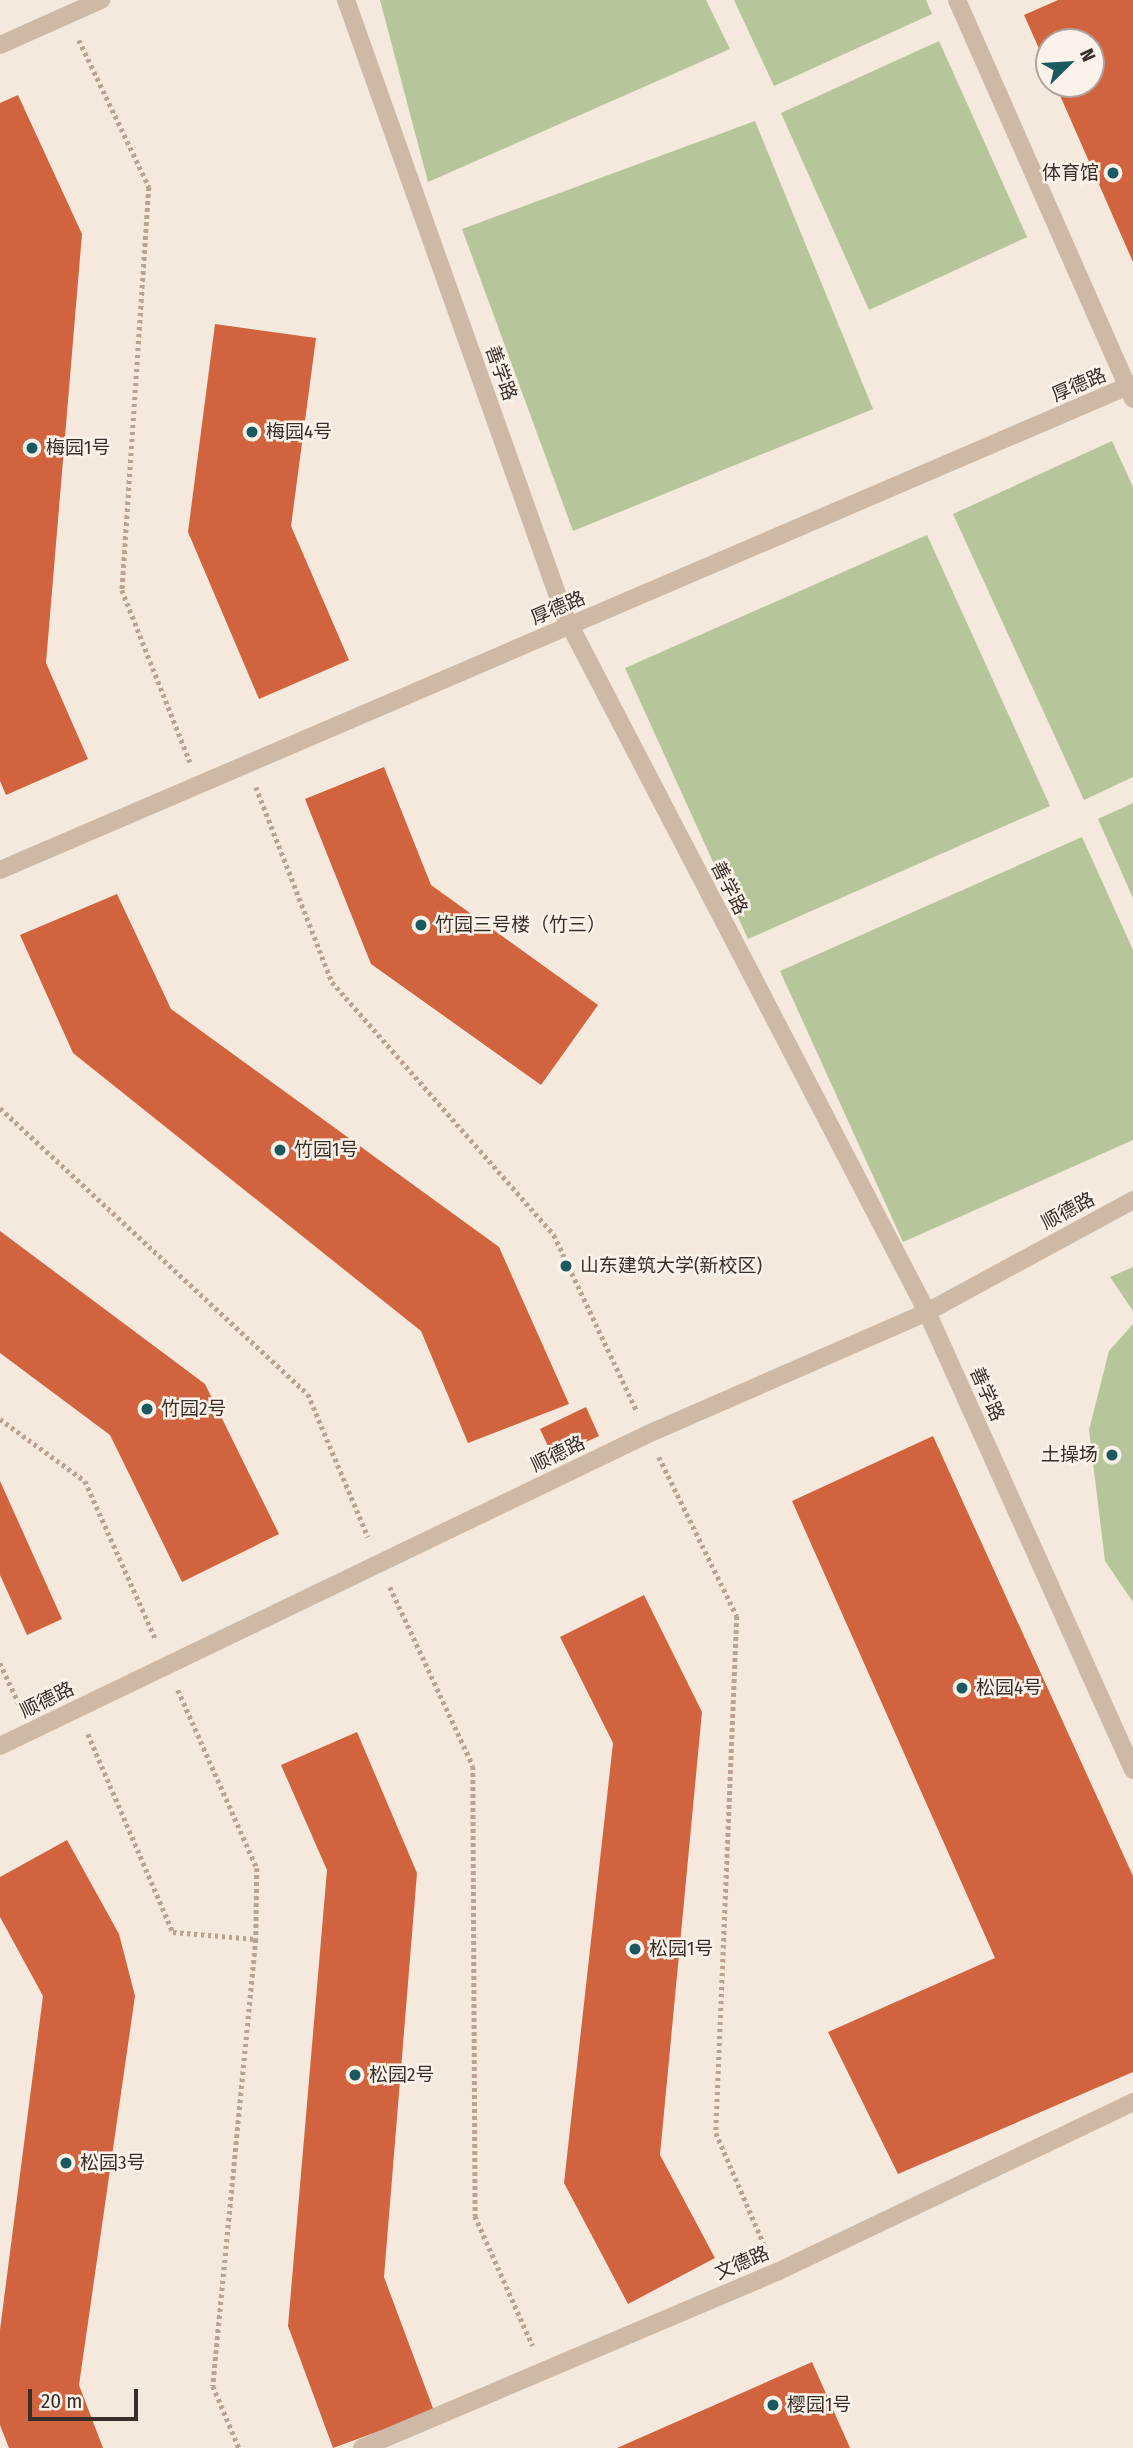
<!DOCTYPE html>
<meta charset="utf-8">
<style>
body{margin:0}
#map{position:relative;width:1133px;height:2448px;overflow:hidden;background:#f4e9dc;font-family:"Fira Sans Condensed","Noto Sans SC",sans-serif}
div>[style]{position:absolute}
[style*='--x']{left:calc(var(--x)*1px);top:calc(var(--y)*1px);width:calc(var(--w)*1px);rotate:calc(var(--a)*1deg)}
.green>*{inset:0;background:#b6c59a}
.building>*{inset:0;background:#d1643e}
.path>*{height:4.5px;margin-top:-2.25px;transform-origin:0;background:repeating-linear-gradient(90deg,#baa391 0 3.5px,transparent 0 7px)}
.minor>*{height:18px;margin:-9px;padding:0 9px;transform-origin:9px;border-radius:9px;background:#ceb9a7}
.dots>*{width:19px;height:19px;translate:-50% -50%;box-sizing:border-box;border:4px solid #fbf3e9;border-radius:50%}
span{translate:-50% -50%;white-space:nowrap;text-align:center;line-height:1.15;-webkit-text-stroke:5px #fbf3e9;paint-order:stroke}
.poi-label{font-size:19px;color:#3a2e28}
.right{translate:-100% -50%;text-align:right}
.left{translate:0 -50%;text-align:left}
.street-label{font-size:19px;color:#3a2e28}
.north{position:absolute;left:1035px;top:28px;width:70px;height:70px;box-sizing:border-box;background:#fbf3e9;border:2px solid #aea49c;border-radius:50%;rotate:66deg;font-size:19px;font-weight:700;line-height:28px;text-align:center;color:#3a2e28}
.north::after{content:'';display:block;margin:auto;width:24px;height:32px;background:#19595f;clip-path:polygon(50% 0,100% 100%,50% 72%,0 100%)}
.scale{position:absolute;left:28px;top:2389px;width:110px;height:32px;box-sizing:border-box;border:4px solid #3a2e28;border-top:0;padding-left:9px;font-size:21px;line-height:24px;white-space:nowrap;color:#3a2e28;-webkit-text-stroke:5px #fbf3e9;paint-order:stroke}
</style>
<div id="map">
<div class="green">
<i style="clip-path:polygon(380px 0,706px 0,730px 49px,428px 182px)"></i>
<i style="clip-path:polygon(734px 0,926px 0,932px 14px,774px 86px)"></i>
<i style="clip-path:polygon(939px 41px,1027px 237px,869px 310px,781px 113px)"></i>
<i style="clip-path:polygon(755px 121px,873px 409px,573px 531px,462px 229px)"></i>
<i style="clip-path:polygon(1112px 441px,1133px 487px,1133px 777px,1084px 800px,953px 514px)"></i>
<i style="clip-path:polygon(927px 535px,1050px 806px,748px 939px,625px 668px)"></i>
<i style="clip-path:polygon(1133px 803px,1133px 898px,1098px 819px)"></i>
<i style="clip-path:polygon(1082px 837px,1133px 950px,1133px 1140px,903px 1242px,780px 971px)"></i>
<i style="clip-path:polygon(1133px 1267px,1133px 1311px,1110px 1277px)"></i>
<i style="clip-path:polygon(1133px 1324px,1133px 1602px,1105px 1561px,1089px 1430px,1109px 1351px)"></i>
</div>
<div class="building">
<i style="clip-path:polygon(1058px 0,1133px 0,1133px 262px,1055px 84px,1091px 84px,1091px 42px,1049px 42px,1049px 71px,1024px 15px)"></i>
<i style="clip-path:polygon(18px 95px,82px 234px,46px 663px,88px 759px,6px 795px,0 781px,0 103px)"></i>
<i style="clip-path:polygon(215px 324px,316px 338px,291px 526px,349px 660px,259px 699px,188px 532px)"></i>
<i style="clip-path:polygon(384px 767px,431px 885px,598px 1005px,541px 1085px,371px 964px,305px 799px)"></i>
<i style="clip-path:polygon(117px 894px,171px 1009px,499px 1247px,569px 1404px,468px 1443px,421px 1331px,73px 1053px,20px 935px)"></i>
<i style="clip-path:polygon(0 1231px,205px 1384px,279px 1534px,182px 1582px,110px 1435px,0 1353px)"></i>
<i style="clip-path:polygon(586px 1407px,599px 1436px,553px 1457px,540px 1429px)"></i>
<i style="clip-path:polygon(933px 1436px,1133px 1876px,1133px 2072px,898px 2174px,828px 2032px,995px 1958px,792px 1501px)"></i>
<i style="clip-path:polygon(0 1481px,62px 1619px,27px 1635px,0 1575px)"></i>
<i style="clip-path:polygon(644px 1595px,702px 1712px,660px 2155px,715px 2258px,628px 2304px,564px 2183px,613px 1743px,560px 1637px)"></i>
<i style="clip-path:polygon(357px 1732px,417px 1873px,384px 2277px,434px 2411px,333px 2448px,288px 2326px,327px 1870px,281px 1765px)"></i>
<i style="clip-path:polygon(67px 1840px,119px 1934px,135px 1996px,79px 2385px,103px 2448px,9px 2448px,0 2425px,0 2330px,43px 1996px,0 1917px,0 1877px)"></i>
<i style="clip-path:polygon(812px 2362px,850px 2448px,617px 2448px)"></i>
</div>
<div class="path">
<i style="--x:79;--y:40;--w:163;--a:64.5"></i>
<i style="--x:149;--y:187;--w:404;--a:93.8"></i>
<i style="--x:122;--y:590;--w:185;--a:68.4"></i>
<i style="--x:256;--y:787;--w:209;--a:68.7"></i>
<i style="--x:332;--y:982;--w:337;--a:48.7"></i>
<i style="--x:554;--y:1235;--w:195;--a:64.8"></i>
<i style="--x:0;--y:1108;--w:420;--a:42.9"></i>
<i style="--x:308;--y:1394;--w:155;--a:67.2"></i>
<i style="--x:0;--y:1419;--w:105;--a:36.1"></i>
<i style="--x:85;--y:1481;--w:174;--a:65.9"></i>
<i style="--x:659;--y:1457;--w:177;--a:63.9"></i>
<i style="--x:737;--y:1616;--w:517;--a:92.33"></i>
<i style="--x:716;--y:2133;--w:126;--a:66.7"></i>
<i style="--x:390;--y:1587;--w:197;--a:65.1"></i>
<i style="--x:473;--y:1766;--w:450;--a:89.7"></i>
<i style="--x:475;--y:2216;--w:142;--a:66"></i>
<i style="--x:0;--y:1663;--w:50;--a:65"></i>
<i style="--x:178;--y:1690;--w:195;--a:66.1"></i>
<i style="--x:257;--y:1868;--w:71;--a:90.8"></i>
<i style="--x:88;--y:1734;--w:215;--a:66.8"></i>
<i style="--x:173;--y:1932;--w:83;--a:4.8"></i>
<i style="--x:256;--y:1939;--w:449;--a:95.5"></i>
<i style="--x:213;--y:2386;--w:67;--a:67.2"></i>
</div>
<div class="minor">
<i style="--x:346;--y:0;--w:654;--a:70.43"></i>
<i style="--x:565;--y:616;--w:785;--a:62.52"></i>
<i style="--x:927;--y:1312;--w:502;--a:65.78"></i>
<i style="--x:957;--y:0;--w:436;--a:66.2"></i>
<i style="--x:0;--y:45;--w:111;--a:-24"></i>
<i style="--x:0;--y:870;--w:1233;--a:-23.22"></i>
<i style="--x:0;--y:1746;--w:719;--a:-25.71"></i>
<i style="--x:648;--y:1434;--w:305;--a:-23.6"></i>
<i style="--x:927;--y:1312;--w:234;--a:-28.5"></i>
<i style="--x:362;--y:2448;--w:451;--a:-23"></i>
<i style="--x:777;--y:2272;--w:395;--a:-25.5"></i>
</div>
<div class="dots">
<i style="left:1113px;top:173px;background:#19595f"></i>
<i style="left:252px;top:432px;background:#19595f"></i>
<i style="left:32px;top:448px;background:#19595f"></i>
<i style="left:421px;top:925px;background:#19595f"></i>
<i style="left:280px;top:1150px;background:#19595f"></i>
<i style="left:566px;top:1266px;background:#19595f"></i>
<i style="left:147px;top:1409px;background:#19595f"></i>
<i style="left:1112px;top:1455px;background:#19595f"></i>
<i style="left:962px;top:1688px;background:#19595f"></i>
<i style="left:635px;top:1949px;background:#19595f"></i>
<i style="left:355px;top:2075px;background:#19595f"></i>
<i style="left:66px;top:2163px;background:#19595f"></i>
<i style="left:773px;top:2405px;background:#19595f"></i>
</div>
<div class="poi-label">
<span class="right" style="left:1099px;top:173px">体育馆</span>
<span class="left" style="left:266px;top:432px">梅园4号</span>
<span class="left" style="left:46px;top:448px">梅园1号</span>
<span class="left" style="left:435px;top:925px">竹园三号楼（竹三）</span>
<span class="left" style="left:294px;top:1150px">竹园1号</span>
<span class="left" style="left:580px;top:1266px">山东建筑大学(新校区)</span>
<span class="left" style="left:161px;top:1409px">竹园2号</span>
<span class="right" style="left:1098px;top:1455px">土操场</span>
<span class="left" style="left:976px;top:1688px">松园4号</span>
<span class="left" style="left:649px;top:1949px">松园1号</span>
<span class="left" style="left:369px;top:2075px">松园2号</span>
<span class="left" style="left:80px;top:2163px">松园3号</span>
<span class="left" style="left:787px;top:2405px">樱园1号</span>
</div>
<div class="street-label">
<span style="left:501px;top:373px;rotate:70deg">善学路</span>
<span style="left:1079px;top:385px;rotate:-23deg">厚德路</span>
<span style="left:558px;top:608px;rotate:-23deg">厚德路</span>
<span style="left:729px;top:888px;rotate:63deg">善学路</span>
<span style="left:1068px;top:1211px;rotate:-28deg">顺德路</span>
<span style="left:987px;top:1394px;rotate:66deg">善学路</span>
<span style="left:558px;top:1454px;rotate:-26deg">顺德路</span>
<span style="left:47px;top:1700px;rotate:-26deg">顺德路</span>
<span style="left:742px;top:2263px;rotate:-23deg">文德路</span>
</div>
<div class="north">N</div>
<div class="scale">20 m</div>
</div>
